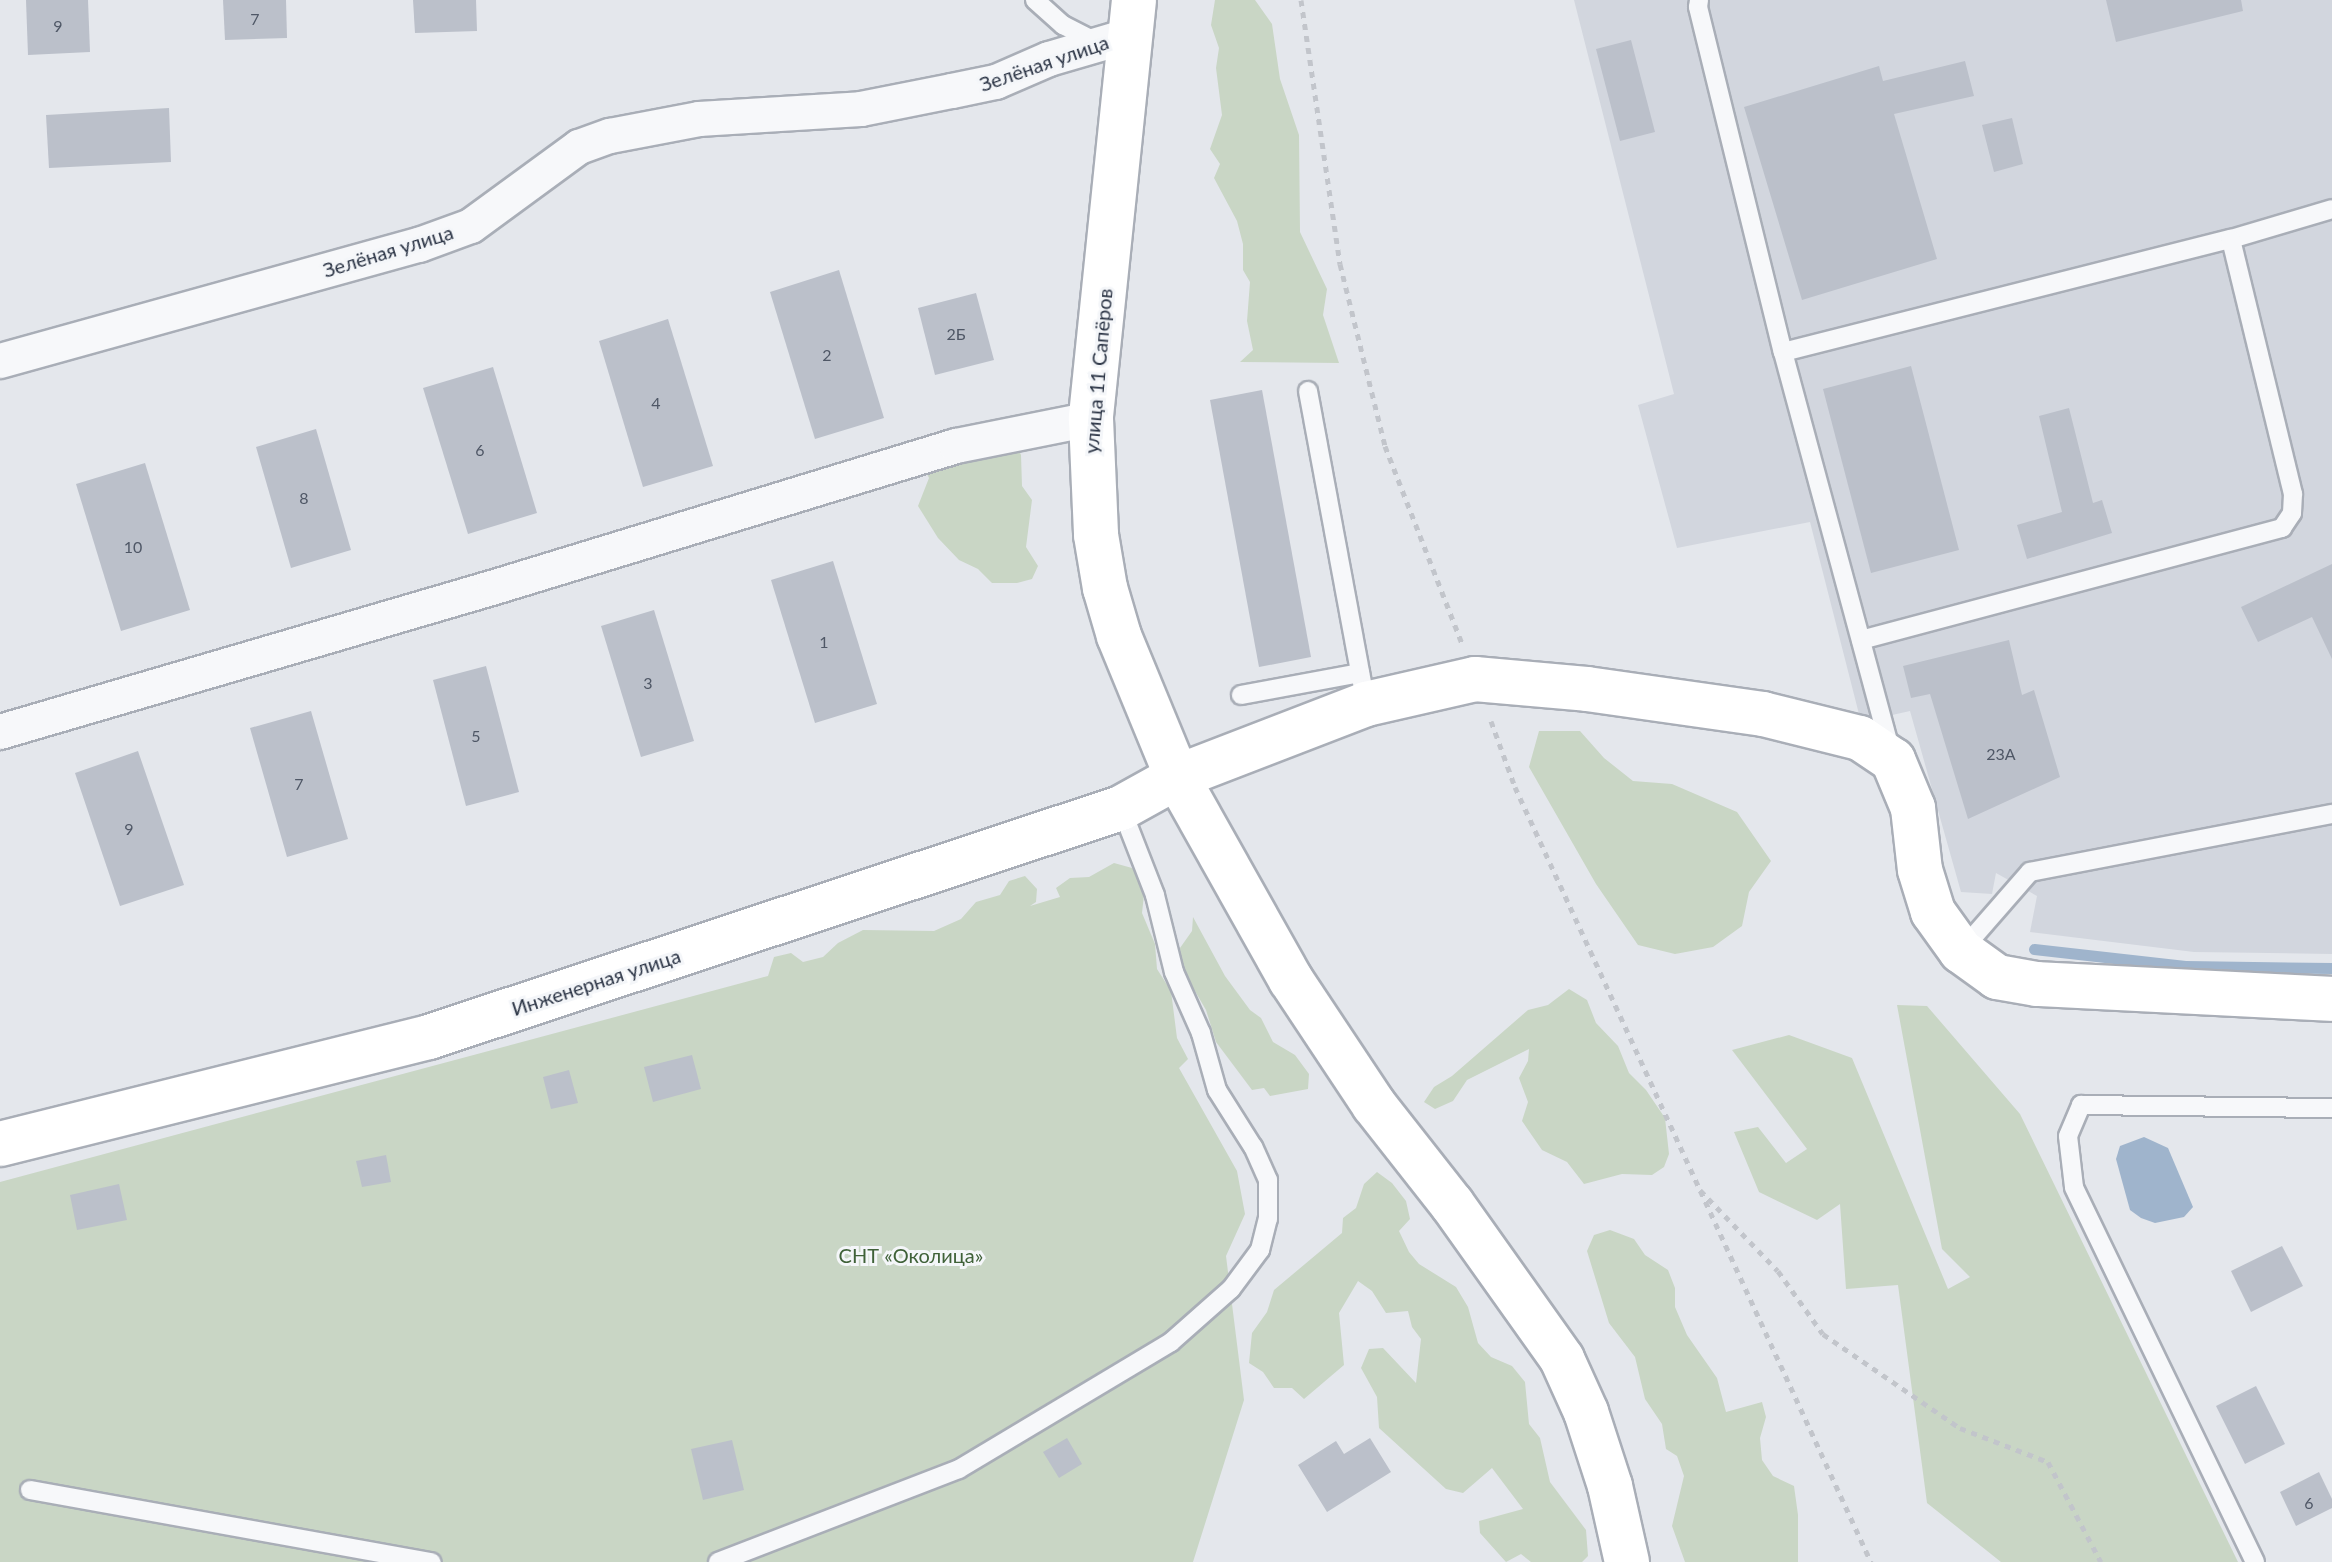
<!DOCTYPE html>
<meta charset="utf-8">
<style>
body{margin:0}
#map{position:relative;width:2332px;height:1562px;overflow:hidden;background:#e4e7ec;font-family:Lato,sans-serif}
div>[style]{position:absolute}
[style*='--x']{left:calc(var(--x)*1px);top:calc(var(--y)*1px);width:calc(var(--w)*1px);rotate:calc(var(--a)*1deg)}
.built>*{inset:0;background:#d2d6de}
.green>*{inset:0;background:#c9d6c5}
.water>*{inset:0;background:#9fb4cc}
.stream>*{height:11px;margin:-5.5px;padding:0 5.5px;transform-origin:5.5px;border-radius:5.5px;background:#9fb4cc}
.building>*{inset:0;background:#bbc0ca}
.path>*{height:5px;margin-top:-2.5px;transform-origin:0;background:repeating-linear-gradient(90deg,#c2c5cb 0 6px,transparent 0 12px)}
.roads{filter:drop-shadow(2px 0 #a9aeb7) drop-shadow(-2px 0 #a9aeb7) drop-shadow(0 2px #a9aeb7) drop-shadow(0 -2px #a9aeb7)}
.lane>*{height:18px;margin:-9px;padding:0 9px;transform-origin:9px;border-radius:9px;background:#f7f8fa}
.street>*{height:34px;margin:-17px;padding:0 17px;transform-origin:17px;border-radius:17px;background:#f7f8fa}
.secondary>*{height:44px;margin:-22px;padding:0 22px;transform-origin:22px;border-radius:22px;background:#fff}
span{translate:-50% -50%;white-space:nowrap;text-align:center;line-height:1.15;-webkit-text-stroke:6px #f4f6f9;paint-order:stroke}
.number-label{font-size:16px;color:#4f5766}
.number-label span{-webkit-text-stroke-width:0}
.street-label{font-size:20px;color:#2b3445}
.park-label{font-size:20px;color:#3f6138}
</style>
<div id="map">
<div class="built">
<i style="clip-path:polygon(1574px 0,2332px 0,2332px 954px,2194px 952px,2030px 932px,2037px 896px,1996px 873px,1992px 894px,1961px 892px,1910px 711px,1861px 722px,1810px 522px,1677px 548px,1638px 405px,1674px 394px)"></i>
</div>
<div class="green">
<i style="clip-path:polygon(1215px 0,1255px 0,1272px 24px,1280px 79px,1299px 135px,1300px 232px,1327px 289px,1323px 315px,1339px 363px,1240px 362px,1253px 350px,1247px 321px,1250px 282px,1243px 270px,1243px 244px,1237px 221px,1214px 178px,1220px 164px,1210px 149px,1222px 115px,1216px 68px,1219px 48px,1211px 25px)"></i>
<i style="clip-path:polygon(1011px 433px,1021px 455px,1022px 486px,1032px 500px,1026px 547px,1038px 566px,1032px 579px,1017px 583px,992px 583px,978px 569px,959px 560px,938px 538px,918px 506px,929px 478px,920px 459px)"></i>
<i style="clip-path:polygon(1539px 731px,1580px 731px,1604px 758px,1633px 781px,1672px 784px,1737px 812px,1771px 861px,1749px 892px,1742px 926px,1713px 947px,1675px 954px,1638px 945px,1596px 884px,1529px 767px)"></i>
<i style="clip-path:polygon(1114px 863px,1132px 868px,1145px 886px,1142px 913px,1155px 944px,1157px 969px,1171px 991px,1177px 1038px,1188px 1059px,1179px 1068px,1237px 1171px,1245px 1214px,1226px 1256px,1244px 1400px,1193px 1562px,0 1562px,0 1182px,768px 976px,774px 957px,791px 953px,803px 962px,823px 957px,838px 943px,863px 930px,934px 931px,961px 919px,976px 902px,1000px 895px,1009px 881px,1025px 876px,1037px 889px,1036px 902px,1030px 906px,1060px 897px,1056px 888px,1070px 878px,1089px 877px)"></i>
<i style="clip-path:polygon(1193px 917px,1225px 976px,1250px 1010px,1261px 1018px,1273px 1042px,1295px 1055px,1309px 1074px,1308px 1089px,1270px 1096px,1264px 1088px,1252px 1090px,1216px 1042px,1206px 1010px,1181px 967px,1180px 948px,1192px 931px)"></i>
<i style="clip-path:polygon(1569px 989px,1587px 1000px,1596px 1023px,1618px 1046px,1629px 1073px,1646px 1090px,1665px 1118px,1669px 1154px,1664px 1167px,1652px 1175px,1622px 1174px,1584px 1184px,1567px 1162px,1542px 1150px,1522px 1121px,1528px 1102px,1519px 1078px,1528px 1061px,1529px 1049px,1467px 1080px,1453px 1101px,1435px 1109px,1424px 1102px,1434px 1087px,1452px 1076px,1528px 1010px,1548px 1005px)"></i>
<i style="clip-path:polygon(1897px 1005px,1927px 1006px,2020px 1114px,2238px 1562px,2001px 1562px,1927px 1503px,1898px 1285px,1846px 1289px,1840px 1204px,1817px 1220px,1759px 1192px,1734px 1132px,1758px 1127px,1786px 1163px,1807px 1149px,1732px 1050px,1789px 1035px,1852px 1058px,1948px 1289px,1970px 1277px,1942px 1249px)"></i>
<i style="clip-path:polygon(1377px 1172px,1392px 1183px,1406px 1201px,1410px 1219px,1399px 1231px,1409px 1252px,1419px 1264px,1456px 1287px,1468px 1307px,1478px 1343px,1491px 1357px,1512px 1366px,1525px 1382px,1529px 1424px,1540px 1438px,1550px 1482px,1586px 1530px,1588px 1556px,1582px 1562px,1531px 1562px,1521px 1554px,1506px 1562px,1480px 1533px,1479px 1521px,1523px 1509px,1492px 1468px,1463px 1493px,1446px 1489px,1379px 1428px,1377px 1397px,1361px 1368px,1369px 1349px,1383px 1348px,1416px 1383px,1421px 1339px,1412px 1327px,1408px 1311px,1386px 1313px,1372px 1291px,1358px 1281px,1339px 1313px,1344px 1365px,1304px 1399px,1292px 1388px,1274px 1388px,1263px 1372px,1249px 1363px,1252px 1333px,1267px 1312px,1274px 1290px,1342px 1233px,1343px 1218px,1356px 1208px,1364px 1184px)"></i>
<i style="clip-path:polygon(1610px 1230px,1634px 1239px,1645px 1255px,1668px 1270px,1675px 1288px,1675px 1307px,1687px 1335px,1717px 1378px,1726px 1412px,1762px 1402px,1766px 1417px,1760px 1438px,1762px 1460px,1773px 1476px,1794px 1486px,1798px 1515px,1798px 1562px,1685px 1562px,1672px 1526px,1684px 1476px,1677px 1456px,1666px 1449px,1662px 1424px,1645px 1399px,1635px 1357px,1609px 1323px,1587px 1251px,1594px 1235px)"></i>
</div>
<div class="water">
<i style="clip-path:polygon(2144px 1137px,2168px 1148px,2193px 1207px,2184px 1217px,2155px 1223px,2141px 1218px,2130px 1210px,2116px 1159px,2120px 1146px)"></i>
</div>
<div class="stream">
<i style="--x:2034;--y:949;--w:152;--a:6.4"></i>
<i style="--x:2185;--y:966;--w:147;--a:0.8"></i>
</div>
<div class="building">
<i style="clip-path:polygon(26px 0,88px 0,90px 52px,28px 55px)"></i>
<i style="clip-path:polygon(223px 0,286px 0,287px 38px,225px 40px)"></i>
<i style="clip-path:polygon(413px 0,476px 0,477px 31px,415px 33px)"></i>
<i style="clip-path:polygon(2106px 0,2241px 0,2243px 11px,2116px 42px)"></i>
<i style="clip-path:polygon(1631px 40px,1655px 132px,1620px 141px,1596px 49px)"></i>
<i style="clip-path:polygon(1965px 61px,1974px 96px,1894px 114px,1937px 259px,1802px 300px,1744px 107px,1879px 66px,1883px 81px)"></i>
<i style="clip-path:polygon(169px 108px,171px 162px,49px 168px,46px 115px)"></i>
<i style="clip-path:polygon(2012px 118px,2023px 164px,1994px 172px,1982px 125px)"></i>
<i style="clip-path:polygon(839px 270px,884px 418px,815px 439px,770px 292px)"></i>
<i style="clip-path:polygon(976px 293px,994px 360px,935px 375px,918px 308px)"></i>
<i style="clip-path:polygon(668px 319px,713px 466px,643px 487px,599px 341px)"></i>
<i style="clip-path:polygon(1911px 366px,1959px 550px,1871px 573px,1823px 389px)"></i>
<i style="clip-path:polygon(493px 367px,537px 513px,468px 534px,423px 388px)"></i>
<i style="clip-path:polygon(1262px 390px,1311px 657px,1259px 667px,1210px 400px)"></i>
<i style="clip-path:polygon(2069px 408px,2093px 503px,2102px 500px,2112px 533px,2027px 559px,2017px 525px,2062px 512px,2039px 416px)"></i>
<i style="clip-path:polygon(316px 429px,351px 550px,291px 568px,256px 447px)"></i>
<i style="clip-path:polygon(145px 463px,190px 610px,121px 631px,76px 484px)"></i>
<i style="clip-path:polygon(833px 561px,877px 704px,815px 723px,771px 580px)"></i>
<i style="clip-path:polygon(2332px 564px,2332px 659px,2312px 617px,2258px 642px,2241px 607px)"></i>
<i style="clip-path:polygon(654px 610px,694px 741px,641px 757px,601px 626px)"></i>
<i style="clip-path:polygon(2009px 640px,2022px 695px,2034px 690px,2060px 777px,1968px 819px,1930px 694px,1911px 698px,1903px 666px)"></i>
<i style="clip-path:polygon(486px 666px,519px 792px,466px 806px,433px 680px)"></i>
<i style="clip-path:polygon(311px 711px,348px 839px,287px 857px,250px 728px)"></i>
<i style="clip-path:polygon(138px 751px,184px 885px,120px 906px,75px 773px)"></i>
<i style="clip-path:polygon(692px 1055px,701px 1089px,653px 1102px,644px 1067px)"></i>
<i style="clip-path:polygon(569px 1070px,578px 1103px,551px 1109px,543px 1077px)"></i>
<i style="clip-path:polygon(386px 1155px,391px 1182px,362px 1187px,356px 1161px)"></i>
<i style="clip-path:polygon(119px 1184px,127px 1220px,77px 1230px,70px 1195px)"></i>
<i style="clip-path:polygon(2282px 1246px,2303px 1286px,2251px 1312px,2231px 1271px)"></i>
<i style="clip-path:polygon(2256px 1386px,2285px 1444px,2245px 1464px,2216px 1406px)"></i>
<i style="clip-path:polygon(1067px 1438px,1082px 1464px,1059px 1478px,1043px 1452px)"></i>
<i style="clip-path:polygon(1370px 1438px,1391px 1472px,1327px 1512px,1298px 1465px,1336px 1441px,1344px 1454px)"></i>
<i style="clip-path:polygon(732px 1440px,744px 1490px,703px 1500px,691px 1449px)"></i>
<i style="clip-path:polygon(2319px 1472px,2332px 1499px,2332px 1508px,2296px 1526px,2280px 1492px)"></i>
</div>
<div class="path">
<i style="--x:1301;--y:0;--w:267;--a:81.6"></i>
<i style="--x:1340;--y:264;--w:187;--a:76.1"></i>
<i style="--x:1385;--y:446;--w:212;--a:68.7"></i>
<i style="--x:1491;--y:721;--w:70;--a:70"></i>
<i style="--x:1515;--y:787;--w:853;--a:65.33"></i>
<i style="--x:1700;--y:1190;--w:112;--a:46.1"></i>
<i style="--x:1778;--y:1271;--w:77;--a:54.5"></i>
<i style="--x:1823;--y:1334;--w:166;--a:34.5"></i>
<i style="--x:1960;--y:1428;--w:94;--a:21.1"></i>
<i style="--x:2048;--y:1462;--w:113;--a:62.1"></i>
</div>
<div class="roads">
<div class="lane">
<i style="--x:1035;--y:0;--w:38;--a:42"></i>
<i style="--x:1063;--y:25;--w:39;--a:27"></i>
<i style="--x:1699;--y:0;--w:7;--a:98"></i>
<i style="--x:1698;--y:7;--w:355;--a:76.2"></i>
<i style="--x:1783;--y:352;--w:411;--a:74.9"></i>
<i style="--x:1783;--y:352;--w:462;--a:-14.2"></i>
<i style="--x:2231;--y:239;--w:105;--a:-16.5"></i>
<i style="--x:1308;--y:391;--w:318;--a:79.5"></i>
<i style="--x:1861;--y:640;--w:436;--a:-14.9"></i>
<i style="--x:2282;--y:528;--w:18;--a:-56"></i>
<i style="--x:2292;--y:513;--w:19;--a:-87"></i>
<i style="--x:2293;--y:494;--w:262;--a:-103.7"></i>
<i style="--x:1241;--y:695;--w:121;--a:-10.5"></i>
<i style="--x:1961;--y:951;--w:105;--a:-48.9"></i>
<i style="--x:2030;--y:872;--w:308;--a:-10.9"></i>
<i style="--x:30;--y:1490;--w:408;--a:10.2"></i>
<i style="--x:718;--y:1562;--w:258;--a:-21.1"></i>
<i style="--x:959;--y:1469;--w:247;--a:-30.9"></i>
<i style="--x:1171;--y:1342;--w:80;--a:-41.5"></i>
<i style="--x:1231;--y:1289;--w:49;--a:-53.4"></i>
<i style="--x:1260;--y:1250;--w:32;--a:-76"></i>
<i style="--x:1268;--y:1219;--w:39;--a:-90"></i>
<i style="--x:1268;--y:1180;--w:36;--a:-114"></i>
<i style="--x:1253;--y:1147;--w:67;--a:-122.3"></i>
<i style="--x:1217;--y:1090;--w:59;--a:-105.7"></i>
<i style="--x:1201;--y:1033;--w:67;--a:-113.9"></i>
<i style="--x:1174;--y:972;--w:79;--a:-103.9"></i>
<i style="--x:1155;--y:895;--w:93;--a:-111.3"></i>
<i style="--x:2255;--y:1562;--w:416;--a:-115.8"></i>
<i style="--x:2074;--y:1187;--w:51;--a:-96.7"></i>
<i style="--x:2068;--y:1136;--w:34;--a:-67"></i>
<i style="--x:2081;--y:1105;--w:251;--a:0.7"></i>
</div>
<div class="street">
<i style="--x:0;--y:361;--w:435;--a:-15.5"></i>
<i style="--x:419;--y:245;--w:55;--a:-20.1"></i>
<i style="--x:471;--y:226;--w:134;--a:-36.2"></i>
<i style="--x:579;--y:147;--w:33;--a:-20"></i>
<i style="--x:610;--y:136;--w:91;--a:-10.8"></i>
<i style="--x:699;--y:119;--w:162;--a:-3.5"></i>
<i style="--x:861;--y:109;--w:93;--a:-11.2"></i>
<i style="--x:952;--y:91;--w:45;--a:-11.6"></i>
<i style="--x:996;--y:82;--w:58;--a:-23.5"></i>
<i style="--x:1049;--y:59;--w:85;--a:-16.3"></i>
<i style="--x:0;--y:732;--w:516;--a:-16.33"></i>
<i style="--x:495;--y:587;--w:482;--a:-17"></i>
<i style="--x:956;--y:446;--w:138;--a:-11.3"></i>
</div>
<div class="secondary">
<i style="--x:1134;--y:0;--w:421;--a:95.9"></i>
<i style="--x:1091;--y:419;--w:116;--a:87.5"></i>
<i style="--x:1096;--y:535;--w:54;--a:80.4"></i>
<i style="--x:1105;--y:588;--w:50;--a:73.7"></i>
<i style="--x:1119;--y:636;--w:152;--a:67.6"></i>
<i style="--x:1177;--y:777;--w:233;--a:60.7"></i>
<i style="--x:1291;--y:980;--w:150;--a:56.4"></i>
<i style="--x:1374;--y:1105;--w:126;--a:51.8"></i>
<i style="--x:1452;--y:1204;--w:190;--a:54.6"></i>
<i style="--x:1562;--y:1359;--w:58;--a:65.6"></i>
<i style="--x:1586;--y:1412;--w:78;--a:72"></i>
<i style="--x:1610;--y:1486;--w:78;--a:77.4"></i>
<i style="--x:0;--y:1144;--w:442;--a:-14"></i>
<i style="--x:429;--y:1037;--w:729;--a:-18.31"></i>
<i style="--x:1121;--y:808;--w:64;--a:-29"></i>
<i style="--x:1177;--y:777;--w:203;--a:-21.1"></i>
<i style="--x:1366;--y:704;--w:112;--a:-12.9"></i>
<i style="--x:1475;--y:679;--w:112;--a:5.1"></i>
<i style="--x:1587;--y:689;--w:178;--a:8.1"></i>
<i style="--x:1763;--y:714;--w:100;--a:13.9"></i>
<i style="--x:1860;--y:738;--w:40;--a:34"></i>
<i style="--x:1893;--y:760;--w:52;--a:67.4"></i>
<i style="--x:1913;--y:808;--w:62;--a:83.6"></i>
<i style="--x:1920;--y:870;--w:44;--a:72.8"></i>
<i style="--x:1933;--y:912;--w:48;--a:54.3"></i>
<i style="--x:1961;--y:951;--w:44;--a:35.8"></i>
<i style="--x:1997;--y:977;--w:41;--a:9.9"></i>
<i style="--x:2037;--y:984;--w:295;--a:2.9"></i>
</div>
</div>
<div class="number-label">
<span style="left:255px;top:19px">7</span>
<span style="left:58px;top:26px">9</span>
<span style="left:956px;top:334px">2Б</span>
<span style="left:827px;top:355px">2</span>
<span style="left:656px;top:403px">4</span>
<span style="left:480px;top:450px">6</span>
<span style="left:304px;top:498px">8</span>
<span style="left:133px;top:547px">10</span>
<span style="left:824px;top:642px">1</span>
<span style="left:648px;top:683px">3</span>
<span style="left:476px;top:736px">5</span>
<span style="left:2001px;top:754px">23А</span>
<span style="left:299px;top:784px">7</span>
<span style="left:129px;top:829px">9</span>
<span style="left:2309px;top:1503px">6</span>
</div>
<div class="street-label">
<span style="left:1044px;top:63px;rotate:-19deg">Зелёная улица</span>
<span style="left:388px;top:251px;rotate:-17deg">Зелёная улица</span>
<span style="left:1098px;top:371px;rotate:-85deg">улица 11 Сапёров</span>
<span style="left:596px;top:982px;rotate:-18deg">Инженерная улица</span>
</div>
<div class="park-label">
<span style="left:911px;top:1255px">СНТ «Околица»</span>
</div>
</div>
